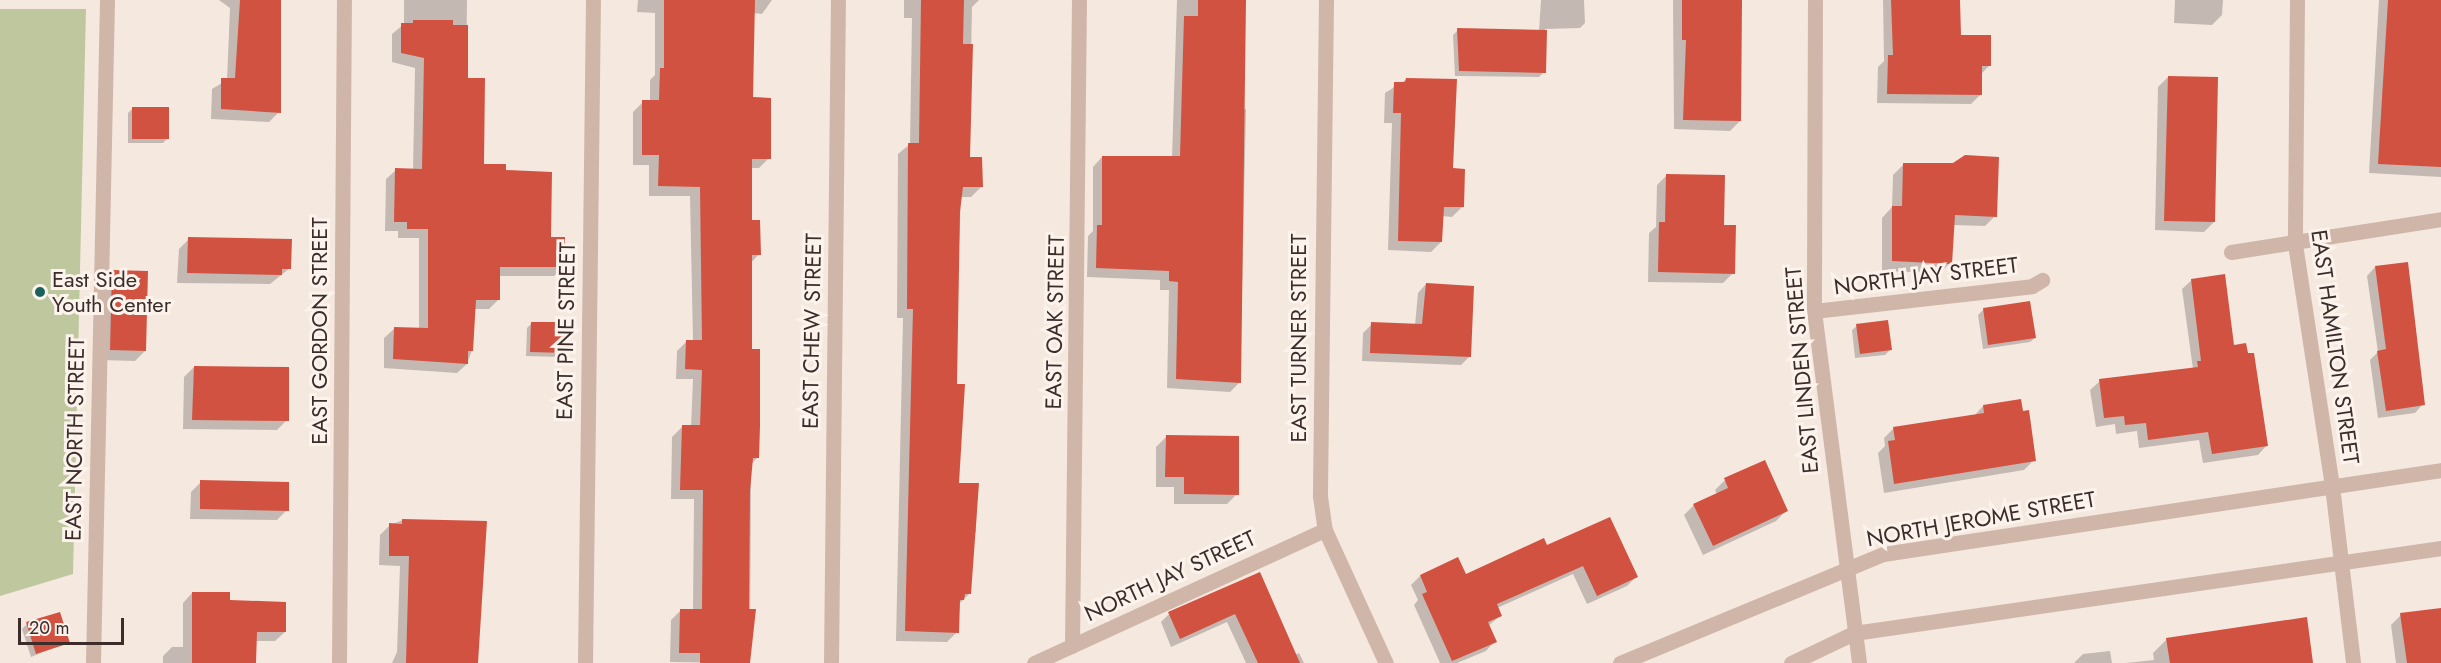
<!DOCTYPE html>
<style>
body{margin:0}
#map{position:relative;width:2441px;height:663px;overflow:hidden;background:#f5e8df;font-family:Jost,sans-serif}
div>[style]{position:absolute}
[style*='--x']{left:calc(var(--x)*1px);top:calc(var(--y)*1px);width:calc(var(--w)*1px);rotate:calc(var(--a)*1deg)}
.green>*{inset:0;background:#bec79d}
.shadow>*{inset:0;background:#0003}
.building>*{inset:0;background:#d15241}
.lane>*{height:15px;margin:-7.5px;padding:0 7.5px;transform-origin:7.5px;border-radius:7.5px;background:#cfb6a9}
.street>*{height:15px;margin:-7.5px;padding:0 7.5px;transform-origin:7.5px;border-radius:7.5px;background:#cfb6a9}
.dots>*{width:16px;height:16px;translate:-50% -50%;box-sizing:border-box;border:3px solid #fcf3ed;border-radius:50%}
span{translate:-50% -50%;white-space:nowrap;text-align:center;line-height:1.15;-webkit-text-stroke:6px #fcf3ed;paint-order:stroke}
.street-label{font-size:22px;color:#3c2d2a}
.poi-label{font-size:22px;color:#3c2d2a}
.left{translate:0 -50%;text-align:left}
.scale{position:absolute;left:18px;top:618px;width:106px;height:27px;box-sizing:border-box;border:3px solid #3c2d2a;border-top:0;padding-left:8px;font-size:18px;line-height:21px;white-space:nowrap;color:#3c2d2a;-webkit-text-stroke:4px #fcf3ed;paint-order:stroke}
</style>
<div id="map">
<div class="green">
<i style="clip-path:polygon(0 9px,86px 9px,73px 574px,0 596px)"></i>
</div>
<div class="shadow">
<i style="clip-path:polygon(219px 0,280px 0,279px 112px,269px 122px,211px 119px,212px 89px,227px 80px,230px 8px)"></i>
<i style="clip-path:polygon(404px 0,467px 0,466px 79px,482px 165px,505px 172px,564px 267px,554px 276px,499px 276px,499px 299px,489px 309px,474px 309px,472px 350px,467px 364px,457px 373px,384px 368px,384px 338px,394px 329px,419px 329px,419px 238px,398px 238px,398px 231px,385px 231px,386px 179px,396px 170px,413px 170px,415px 68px,392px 62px,392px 34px,404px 24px)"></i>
<i style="clip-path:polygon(638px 0,772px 0,762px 14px,753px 13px,752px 99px,769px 158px,759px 168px,751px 168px,751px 222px,759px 254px,751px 263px,751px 350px,758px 457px,751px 464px,750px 663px,670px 662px,671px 620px,681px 610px,693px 610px,694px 499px,671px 499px,672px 437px,682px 427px,691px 427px,693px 379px,676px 379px,677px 351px,687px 341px,693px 341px,690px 196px,649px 196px,649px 165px,633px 165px,633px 112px,643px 102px,650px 102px,650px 80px,655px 75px,655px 13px,637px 12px)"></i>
<i style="clip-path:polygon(904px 0,979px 0,972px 7px,969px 159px,981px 187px,971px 197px,961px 197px,955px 348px,958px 484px,977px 485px,976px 532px,971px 537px,970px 593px,960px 603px,957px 632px,947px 642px,896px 641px,903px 318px,897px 318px,898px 154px,910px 144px,912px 18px,904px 18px)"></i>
<i style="clip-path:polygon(1177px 0,1243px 0,1242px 109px,1246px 109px,1240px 382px,1230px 392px,1167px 388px,1169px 290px,1160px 290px,1160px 280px,1087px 277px,1088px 236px,1093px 231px,1093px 167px,1102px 157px,1172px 158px)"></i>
<i style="clip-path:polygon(1541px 0,1584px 0,1585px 23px,1580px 28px,1545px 29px,1544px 72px,1539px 77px,1455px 76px,1453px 35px,1458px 30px,1539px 31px)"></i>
<i style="clip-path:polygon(1673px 0,1740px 0,1740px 121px,1730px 131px,1674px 129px)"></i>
<i style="clip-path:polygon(1883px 0,1958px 0,1960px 36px,1989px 66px,1981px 74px,1981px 94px,1971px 104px,1877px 103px,1878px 67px,1884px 61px)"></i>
<i style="clip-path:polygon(2175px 0,2223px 0,2222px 15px,2212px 25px,2174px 23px)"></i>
<i style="clip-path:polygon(2379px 0,2439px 0,2441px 177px,2369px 173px)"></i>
<i style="clip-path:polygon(2168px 77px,2214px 222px,2204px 232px,2155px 230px,2158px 87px)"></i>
<i style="clip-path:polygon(1407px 79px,1451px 170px,1462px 207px,1452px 217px,1442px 216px,1441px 242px,1431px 252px,1388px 250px,1392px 123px,1384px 123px,1385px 93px)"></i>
<i style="clip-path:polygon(133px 108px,168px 138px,163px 143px,128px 143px,128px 113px)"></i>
<i style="clip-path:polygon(1903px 165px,1995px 216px,1985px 226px,1953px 225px,1950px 263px,1940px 273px,1882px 271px,1882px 218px,1892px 207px,1893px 175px)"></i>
<i style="clip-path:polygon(1667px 175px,1723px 226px,1733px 273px,1723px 283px,1648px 282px,1649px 233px,1656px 227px,1657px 185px)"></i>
<i style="clip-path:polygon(189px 239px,290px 268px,270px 284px,177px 283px,179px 249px)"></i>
<i style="clip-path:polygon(2375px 267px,2423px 404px,2415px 413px,2378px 418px,2370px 360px,2378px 352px,2367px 276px)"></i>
<i style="clip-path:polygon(112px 272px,145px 351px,135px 361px,100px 360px,102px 282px)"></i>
<i style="clip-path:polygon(2192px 280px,2233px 347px,2267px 445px,2258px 455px,2203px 463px,2199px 440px,2139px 448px,2137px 431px,2116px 434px,2115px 424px,2096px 427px,2090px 390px,2100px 381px,2193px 369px,2182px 289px)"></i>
<i style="clip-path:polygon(1426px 284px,1470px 356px,1461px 365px,1362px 361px,1363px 333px,1372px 324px,1415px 325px,1418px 293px)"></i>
<i style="clip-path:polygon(2029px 303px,2035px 338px,2030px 342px,1983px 349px,1978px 315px,1983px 310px)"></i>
<i style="clip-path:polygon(532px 323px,565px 352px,560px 357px,526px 356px,527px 328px)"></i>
<i style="clip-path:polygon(1857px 326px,1890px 350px,1885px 355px,1855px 358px,1852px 330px)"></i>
<i style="clip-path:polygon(194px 367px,287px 420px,277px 430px,183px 429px,184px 377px)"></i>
<i style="clip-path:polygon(1983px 406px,2034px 460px,2024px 470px,1884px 493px,1878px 453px,1885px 446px,1884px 438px,1894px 428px,1974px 416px)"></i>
<i style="clip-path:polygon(1166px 437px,1237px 494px,1227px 504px,1174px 504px,1174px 487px,1156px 487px,1156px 447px)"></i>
<i style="clip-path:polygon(1725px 480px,1786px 511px,1776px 521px,1703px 555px,1684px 515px,1694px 505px,1717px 494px,1715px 490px)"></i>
<i style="clip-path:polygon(201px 482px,287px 510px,277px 520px,190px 519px,191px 492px)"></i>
<i style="clip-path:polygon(403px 520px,477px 663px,392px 663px,397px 652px,400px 566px,379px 565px,380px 535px,390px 525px)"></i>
<i style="clip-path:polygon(1546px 547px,1636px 577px,1627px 586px,1587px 604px,1573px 574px,1497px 608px,1500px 616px,1488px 626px,1495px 641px,1486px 651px,1457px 663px,1440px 663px,1414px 605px,1418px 600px,1411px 585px,1420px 576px,1466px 576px)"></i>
<i style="clip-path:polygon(1259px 574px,1295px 655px,1299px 653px,1304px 663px,1246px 663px,1227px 622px,1171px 647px,1161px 622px,1169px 614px)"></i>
<i style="clip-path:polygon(192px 593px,229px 602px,285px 632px,275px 641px,255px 641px,255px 663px,163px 663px,163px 656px,172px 647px,183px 647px,183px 603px)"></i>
<i style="clip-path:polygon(2441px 610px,2441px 663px,2396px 663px,2391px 625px,2401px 615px)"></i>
<i style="clip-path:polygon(27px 624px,68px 642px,31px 657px,22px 629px)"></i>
<i style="clip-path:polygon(2167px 639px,2312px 663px,2126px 663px,2154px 660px,2153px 653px)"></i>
<i style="clip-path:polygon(2110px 651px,2112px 663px,2074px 663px,2083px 654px)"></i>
</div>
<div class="building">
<i style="clip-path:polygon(240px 0,281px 0,281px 113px,221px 109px,221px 78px,235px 78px)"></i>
<i style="clip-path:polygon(664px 0,755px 0,753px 97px,771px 98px,771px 159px,752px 159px,752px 220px,760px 220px,761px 255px,752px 255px,752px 349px,760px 349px,760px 426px,759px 458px,753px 458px,750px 491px,749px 609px,756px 609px,750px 663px,700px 663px,700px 653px,679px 653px,680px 609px,702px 609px,703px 490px,680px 490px,682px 425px,700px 425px,702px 370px,685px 369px,686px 340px,702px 340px,700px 187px,658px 186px,659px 155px,642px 155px,642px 100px,659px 100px,660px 68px,664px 68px)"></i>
<i style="clip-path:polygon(921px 0,964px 0,963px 44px,973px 44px,970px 157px,982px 157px,983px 187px,963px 187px,960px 211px,957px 384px,965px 384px,959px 483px,979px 483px,971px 594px,965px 594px,964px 600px,960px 600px,959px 633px,905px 631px,913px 309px,907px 309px,908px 143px,919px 143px)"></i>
<i style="clip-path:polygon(1198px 0,1246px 0,1241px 383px,1176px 379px,1178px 282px,1169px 281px,1169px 271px,1096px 268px,1097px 225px,1102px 225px,1102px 156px,1180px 156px,1184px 16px,1198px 16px)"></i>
<i style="clip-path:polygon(1682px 0,1742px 0,1741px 121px,1683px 120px,1686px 40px,1682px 40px)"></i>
<i style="clip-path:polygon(1891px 0,1960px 0,1961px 35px,1991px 35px,1991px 66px,1982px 66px,1982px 95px,1887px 94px,1888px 55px,1893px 55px)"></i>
<i style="clip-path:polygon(2388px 0,2441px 0,2441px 167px,2378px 164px)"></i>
<i style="clip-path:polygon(413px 20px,453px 20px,453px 25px,468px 25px,468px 78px,485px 78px,484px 164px,506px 164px,506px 170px,552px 172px,551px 237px,565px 237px,565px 267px,500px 267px,500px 300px,476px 300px,473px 351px,468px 351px,468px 364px,393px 359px,394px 327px,428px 328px,428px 229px,407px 229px,407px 222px,394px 222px,395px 168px,422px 169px,424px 58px,401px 53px,401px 23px,413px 23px)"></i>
<i style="clip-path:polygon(1457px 28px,1547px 30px,1546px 73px,1459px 71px)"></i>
<i style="clip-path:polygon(2168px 76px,2218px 77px,2215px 222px,2164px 221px)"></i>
<i style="clip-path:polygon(1406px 78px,1457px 79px,1453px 168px,1465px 169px,1464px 207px,1444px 207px,1442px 242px,1398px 241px,1401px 113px,1393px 113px,1394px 82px,1405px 82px)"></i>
<i style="clip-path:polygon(132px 107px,169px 107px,169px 139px,132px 139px)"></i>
<i style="clip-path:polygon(1965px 155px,1999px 157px,1997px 217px,1955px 215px,1952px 264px,1892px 261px,1892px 206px,1902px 206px,1903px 163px,1953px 163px)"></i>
<i style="clip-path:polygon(1666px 174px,1725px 175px,1724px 225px,1736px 225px,1735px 274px,1658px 272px,1659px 222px,1665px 222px)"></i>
<i style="clip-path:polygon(188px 237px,292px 239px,291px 269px,282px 269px,282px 275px,187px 273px)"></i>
<i style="clip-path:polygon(2408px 262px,2425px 405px,2386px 411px,2377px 351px,2386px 349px,2375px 266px)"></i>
<i style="clip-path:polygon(112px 270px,148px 271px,146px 351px,110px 350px)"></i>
<i style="clip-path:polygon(2225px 274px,2234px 345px,2246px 343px,2248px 353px,2254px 353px,2268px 446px,2212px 454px,2208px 432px,2148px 440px,2146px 423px,2125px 425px,2124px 416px,2104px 418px,2099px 379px,2198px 367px,2197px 361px,2201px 361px,2191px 279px)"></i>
<i style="clip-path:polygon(1426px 283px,1474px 286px,1471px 357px,1370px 353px,1371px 322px,1422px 324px)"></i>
<i style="clip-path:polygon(2030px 301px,2036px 338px,1988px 345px,1983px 308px)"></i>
<i style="clip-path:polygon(1888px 320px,1892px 350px,1860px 354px,1856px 324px)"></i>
<i style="clip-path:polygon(531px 322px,567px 322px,566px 353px,530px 352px)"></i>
<i style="clip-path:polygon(194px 366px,289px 367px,289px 421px,192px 420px)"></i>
<i style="clip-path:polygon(2021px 399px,2023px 411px,2029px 410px,2036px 461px,1894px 484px,1888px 441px,1895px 440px,1893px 427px,1984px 413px,1983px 405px)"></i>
<i style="clip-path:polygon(1166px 435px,1239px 436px,1239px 495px,1184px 494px,1184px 477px,1165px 477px)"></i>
<i style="clip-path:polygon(1765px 460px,1788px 511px,1713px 546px,1693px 504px,1728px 488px,1724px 478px)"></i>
<i style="clip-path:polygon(200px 480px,289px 482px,289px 511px,200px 509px)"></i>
<i style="clip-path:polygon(1610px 517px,1638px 577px,1597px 596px,1583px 566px,1497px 604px,1502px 616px,1488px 622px,1497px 642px,1452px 661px,1422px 594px,1427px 592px,1420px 575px,1458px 557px,1466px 574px,1544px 538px,1547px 545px)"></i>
<i style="clip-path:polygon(402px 519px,487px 521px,478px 663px,406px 663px,409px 556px,389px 556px,389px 523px,402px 524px)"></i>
<i style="clip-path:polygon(1260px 572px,1300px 663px,1258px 663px,1235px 614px,1180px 639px,1168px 612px)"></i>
<i style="clip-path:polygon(192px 592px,230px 592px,230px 600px,286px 602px,286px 632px,257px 632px,256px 663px,192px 663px)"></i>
<i style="clip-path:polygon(2441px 608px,2441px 663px,2407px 663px,2400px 613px)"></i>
<i style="clip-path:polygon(60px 612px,70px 643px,36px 654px,26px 622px)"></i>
<i style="clip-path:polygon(2307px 617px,2313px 663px,2170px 663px,2166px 638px)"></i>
</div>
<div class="lane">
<i style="--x:2231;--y:252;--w:213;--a:-8.9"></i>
<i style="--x:1814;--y:311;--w:219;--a:-6.5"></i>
<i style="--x:2032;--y:286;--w:12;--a:-31"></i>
<i style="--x:1072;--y:646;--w:646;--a:-89.38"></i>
<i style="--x:585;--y:663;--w:663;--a:-89.31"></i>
<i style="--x:1034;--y:663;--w:320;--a:-24.6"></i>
</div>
<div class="street">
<i style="--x:1326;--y:0;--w:496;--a:90.7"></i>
<i style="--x:1320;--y:496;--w:34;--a:82"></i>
<i style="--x:1325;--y:530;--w:146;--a:65.4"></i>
<i style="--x:1815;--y:0;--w:311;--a:90.2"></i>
<i style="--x:1814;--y:311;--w:355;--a:82.7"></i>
<i style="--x:2297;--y:0;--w:244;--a:90.5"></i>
<i style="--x:2295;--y:244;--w:245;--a:81.3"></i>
<i style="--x:2332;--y:486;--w:178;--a:83.2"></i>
<i style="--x:93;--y:663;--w:663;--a:-88.79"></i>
<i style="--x:339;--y:663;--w:663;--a:-89.57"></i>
<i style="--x:831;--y:663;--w:663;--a:-89.4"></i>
<i style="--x:1620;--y:663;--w:285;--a:-22.5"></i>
<i style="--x:1883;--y:554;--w:564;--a:-8.56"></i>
<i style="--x:1791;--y:663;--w:70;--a:-25.5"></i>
<i style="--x:1854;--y:633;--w:593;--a:-8.24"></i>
</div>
<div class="dots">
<i style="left:40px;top:292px;background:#1a625e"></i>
</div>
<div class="street-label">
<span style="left:1926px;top:276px;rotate:-7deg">NORTH JAY STREET</span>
<span style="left:1055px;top:322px;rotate:-89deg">EAST OAK STREET</span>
<span style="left:320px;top:331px;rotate:-90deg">EAST GORDON STREET</span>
<span style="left:566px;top:331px;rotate:-89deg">EAST PINE STREET</span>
<span style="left:812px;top:331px;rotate:-89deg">EAST CHEW STREET</span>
<span style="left:1299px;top:338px;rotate:-90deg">EAST TURNER STREET</span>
<span style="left:2335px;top:347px;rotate:82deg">EAST HAMILTON STREET</span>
<span style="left:1802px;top:370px;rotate:-95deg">EAST LINDEN STREET</span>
<span style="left:75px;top:439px;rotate:-89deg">EAST NORTH STREET</span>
<span style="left:1981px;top:519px;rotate:-10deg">NORTH JEROME STREET</span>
<span style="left:1170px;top:576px;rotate:-25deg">NORTH JAY STREET</span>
</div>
<div class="poi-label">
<span class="left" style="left:52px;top:292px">East Side<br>Youth Center</span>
</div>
<div class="scale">20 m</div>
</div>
